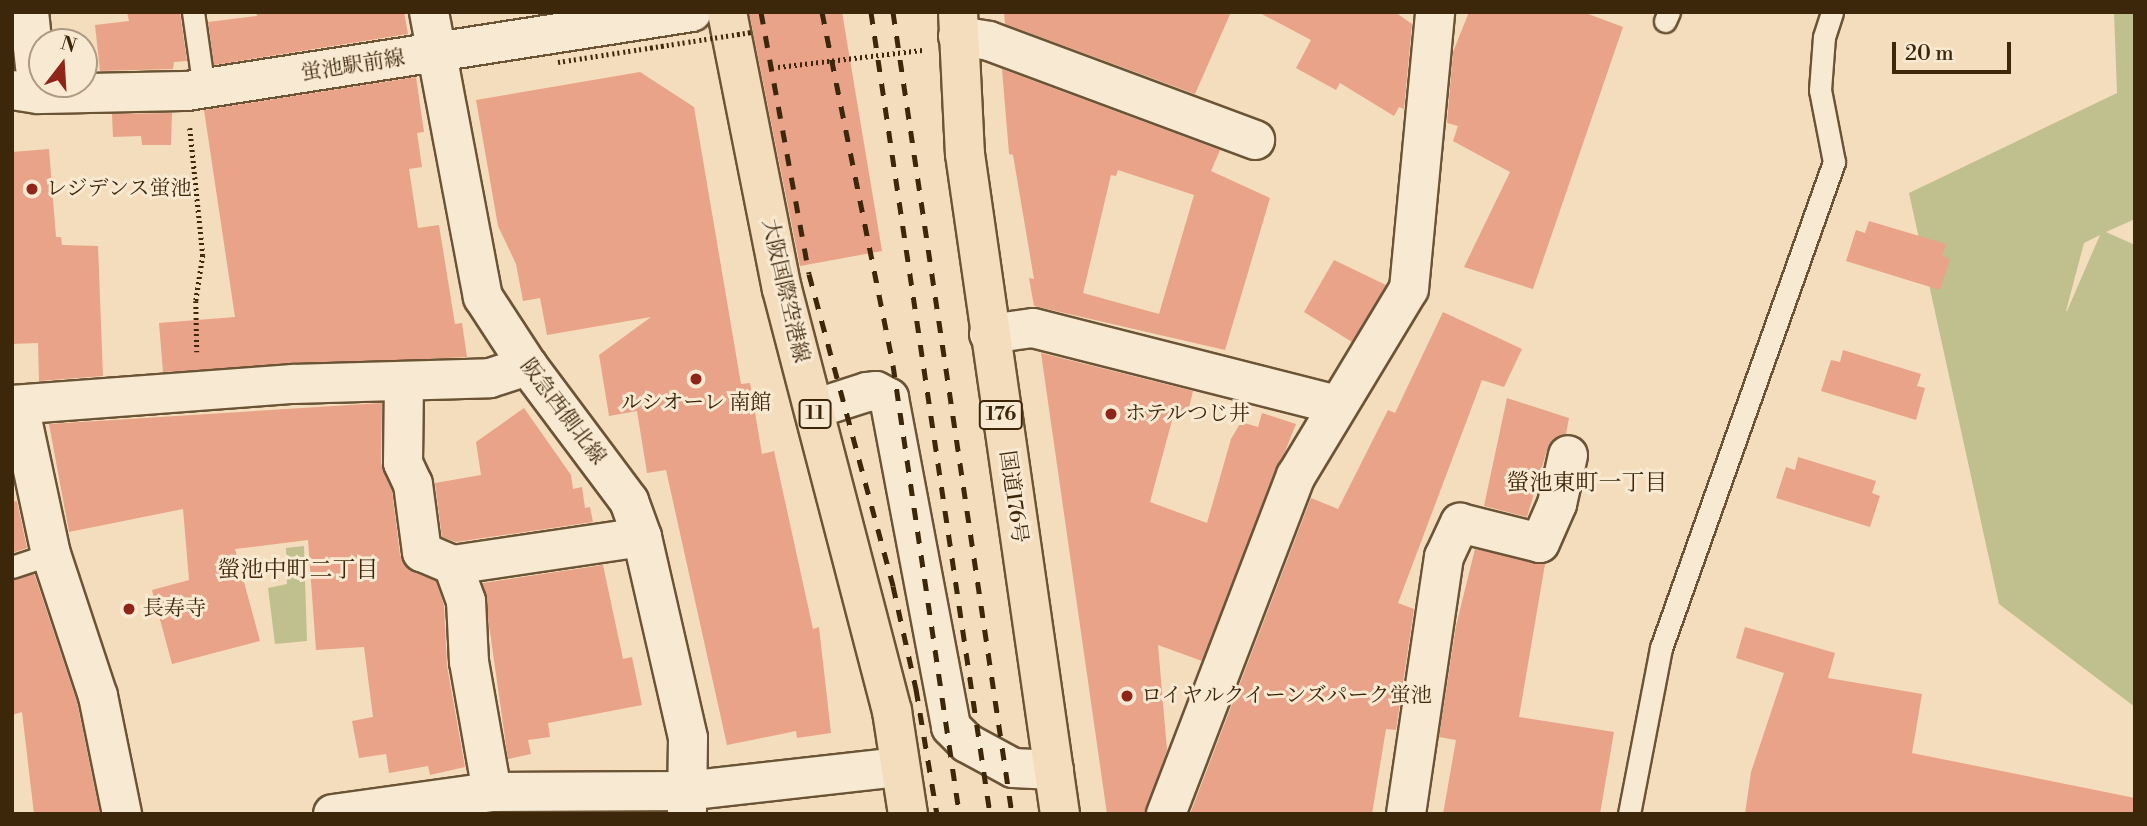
<!DOCTYPE html>
<meta charset="utf-8">
<style>
body{margin:0}
#map{position:relative;width:2147px;height:826px;overflow:hidden;background:#f4ddbc;font-family:"Libre Bodoni","Noto Serif JP",serif}
div>[style]{position:absolute}
[style*='--x']{left:calc(var(--x)*1px);top:calc(var(--y)*1px);width:calc(var(--w)*1px);rotate:calc(var(--a)*1deg)}
.green>*{inset:0;background:#bfc08e}
.building>*{inset:0;background:#e8a388}
.path>*{height:4.5px;margin-top:-2.25px;transform-origin:0;background:repeating-linear-gradient(90deg,#3d270a 0 2px,transparent 0 5.5px)}
.roads{filter:drop-shadow(2px 0 #6b5436) drop-shadow(-2px 0 #6b5436) drop-shadow(0 2px #6b5436) drop-shadow(0 -2px #6b5436)}
.service>*{height:21px;margin:-10.5px;padding:0 10.5px;transform-origin:10.5px;border-radius:10.5px;background:#f8e9d3}
.minor>*{height:38px;margin:-19px;padding:0 19px;transform-origin:19px;border-radius:19px;background:#f8e9d3}
.primary>*{height:38px;margin:-19px;padding:0 19px;transform-origin:19px;border-radius:19px;background:#f4ddbc}
.trunk>*{height:38px;margin:-19px;padding:0 19px;transform-origin:19px;border-radius:19px;background:#f4ddbc}
.rail>*{height:5px;margin-top:-2.5px;transform-origin:0;background:repeating-linear-gradient(90deg,#3d270a 0 12px,transparent 0 24px)}
.path-bridge>*{height:4.5px;margin-top:-2.25px;transform-origin:0;background:repeating-linear-gradient(90deg,#3d270a 0 2px,transparent 0 5.5px)}
.dots>*{width:19px;height:19px;translate:-50% -50%;box-sizing:border-box;border:4px solid #f8e9d3;border-radius:50%}
span{translate:-50% -50%;white-space:nowrap;text-align:center;line-height:1.15;-webkit-text-stroke:6px #f8e9d3;paint-order:stroke}
.shield-label span{padding:2px 5px;background:#f8e9d3;border:2px solid;border-radius:5px;-webkit-text-stroke-width:0}
.shield-label{font-size:19px;color:#3d270a;font-weight:700}
.street-label{font-size:21px;color:#3d270a}
.poi-label{font-size:21px;color:#3d270a}
.left{translate:0 -50%;text-align:left}
.neighbourhood-label{font-size:23px;color:#3d270a}
.frame{position:absolute;inset:0;border:14px solid #3d270a;pointer-events:none}
.north{position:absolute;left:28px;top:28px;width:70px;height:70px;box-sizing:border-box;background:#f8e9d3;border:2px solid #ad9b83;border-radius:50%;rotate:17deg;font-size:19px;font-weight:700;line-height:28px;text-align:center;color:#3d270a}
.north::after{content:'';display:block;margin:auto;width:24px;height:32px;background:#8f2418;clip-path:polygon(50% 0,100% 100%,50% 72%,0 100%)}
.scale{position:absolute;left:1892px;top:42px;width:119px;height:32px;box-sizing:border-box;border:4px solid #3d270a;border-top:0;padding-left:9px;font-size:21px;line-height:24px;white-space:nowrap;color:#3d270a;-webkit-text-stroke:5px #f8e9d3;paint-order:stroke}
</style>
<div id="map">
<div class="green">
<i style="clip-path:polygon(evenodd,2114px 12px,2135px 12px,2135px 219px,2106px 232px,2135px 245px,2135px 707px,1999px 604px,1909px 193px,2117px 93px,2114px 12px,2100px 235px,2067px 311px,2066px 311px,2084px 243px,2100px 235px)"></i>
<i style="clip-path:polygon(304px 546px,307px 641px,275px 644px,268px 588px,287px 584px,286px 548px)"></i>
</div>
<div class="building">
<i style="clip-path:polygon(127px 12px,180px 12px,187px 61px,174px 62px,173px 69px,100px 71px,95px 25px,129px 21px)"></i>
<i style="clip-path:polygon(256px 12px,404px 12px,408px 34px,214px 65px,208px 22px,257px 16px)"></i>
<i style="clip-path:polygon(749px 12px,842px 12px,882px 251px,800px 266px)"></i>
<i style="clip-path:polygon(1004px 12px,1231px 12px,1195px 94px,1005px 24px)"></i>
<i style="clip-path:polygon(1258px 12px,1395px 12px,1412px 24px,1404px 109px,1399px 107px,1394px 116px,1340px 83px,1336px 90px,1296px 68px,1311px 40px)"></i>
<i style="clip-path:polygon(1469px 12px,1583px 12px,1623px 27px,1533px 289px,1464px 267px,1510px 172px,1453px 141px,1458px 126px,1447px 123px,1453px 52px)"></i>
<i style="clip-path:polygon(evenodd,1002px 69px,1220px 150px,1211px 171px,1270px 198px,1225px 350px,1034px 306px,1029px 278px,1034px 279px,1013px 155px,1009px 154px,1002px 69px,1118px 170px,1194px 195px,1159px 314px,1083px 293px,1111px 175px,1116px 176px,1118px 170px)"></i>
<i style="clip-path:polygon(640px 72px,694px 107px,741px 384px,750px 383px,762px 454px,774px 451px,813px 629px,819px 627px,831px 733px,797px 738px,796px 731px,727px 745px,666px 470px,647px 473px,637px 411px,609px 416px,599px 355px,651px 317px,547px 335px,540px 298px,523px 301px,516px 264px,498px 226px,476px 100px)"></i>
<i style="clip-path:polygon(416px 77px,424px 132px,417px 133px,422px 167px,409px 169px,418px 228px,439px 225px,455px 324px,462px 323px,467px 357px,163px 372px,159px 323px,235px 317px,204px 110px)"></i>
<i style="clip-path:polygon(172px 113px,171px 145px,142px 145px,141px 136px,113px 137px,112px 114px)"></i>
<i style="clip-path:polygon(49px 149px,56px 237px,61px 237px,62px 245px,98px 246px,103px 376px,39px 381px,38px 343px,12px 344px,12px 152px)"></i>
<i style="clip-path:polygon(1869px 221px,1946px 244px,1942px 256px,1950px 259px,1940px 290px,1846px 261px,1856px 230px,1865px 233px)"></i>
<i style="clip-path:polygon(1334px 260px,1386px 285px,1352px 342px,1304px 312px)"></i>
<i style="clip-path:polygon(1443px 312px,1522px 349px,1504px 387px,1482px 380px,1398px 603px,1414px 609px,1396px 730px,1386px 729px,1372px 814px,1190px 814px,1311px 498px,1338px 509px,1388px 410px,1395px 413px)"></i>
<i style="clip-path:polygon(1843px 350px,1921px 374px,1917px 386px,1925px 388px,1916px 420px,1821px 391px,1831px 360px,1840px 362px)"></i>
<i style="clip-path:polygon(1041px 353px,1193px 391px,1187px 416px,1174px 413px,1150px 502px,1207px 523px,1231px 439px,1241px 422px,1258px 427px,1262px 413px,1296px 424px,1202px 661px,1158px 645px,1167px 750px,1145px 814px,1107px 814px)"></i>
<i style="clip-path:polygon(1507px 398px,1569px 418px,1566px 434px,1552px 440px,1547px 450px,1527px 517px,1484px 506px)"></i>
<i style="clip-path:polygon(382px 403px,381px 463px,392px 490px,400px 555px,413px 572px,436px 581px,444px 605px,447px 666px,465px 767px,430px 775px,428px 766px,389px 773px,386px 754px,359px 758px,352px 721px,373px 717px,364px 647px,316px 650px,308px 540px,235px 549px,260px 641px,172px 664px,152px 590px,189px 580px,183px 509px,69px 532px,49px 424px)"></i>
<i style="clip-path:polygon(524px 408px,571px 475px,573px 489px,582px 487px,585px 508px,590px 507px,593px 522px,456px 542px,442px 537px,435px 483px,481px 475px,476px 442px)"></i>
<i style="clip-path:polygon(1798px 457px,1876px 481px,1872px 493px,1880px 496px,1870px 527px,1776px 498px,1786px 467px,1795px 470px)"></i>
<i style="clip-path:polygon(17px 501px,27px 548px,12px 553px,12px 502px)"></i>
<i style="clip-path:polygon(1475px 549px,1545px 564px,1519px 717px,1614px 732px,1600px 814px,1443px 814px,1456px 740px,1439px 737px,1456px 626px)"></i>
<i style="clip-path:polygon(603px 565px,623px 659px,632px 657px,642px 705px,548px 723px,550px 737px,528px 740px,531px 754px,508px 759px,483px 583px)"></i>
<i style="clip-path:polygon(34px 573px,77px 702px,100px 814px,34px 814px,22px 712px,12px 715px,12px 580px)"></i>
<i style="clip-path:polygon(1745px 627px,1835px 653px,1828px 678px,1922px 694px,1912px 753px,2135px 798px,2135px 814px,1745px 814px,1751px 772px,1784px 673px,1736px 658px)"></i>
</div>
<div class="path">
<i style="--x:778;--y:67;--w:145;--a:-6.7"></i>
<i style="--x:190;--y:128;--w:128;--a:84.2"></i>
<i style="--x:203;--y:255;--w:47;--a:98.7"></i>
<i style="--x:196;--y:301;--w:51;--a:88.9"></i>
</div>
<div class="roads">
<div class="service">
<i style="--x:193;--y:12;--w:78;--a:81.9"></i>
<i style="--x:1665;--y:21;--w:10;--a:-66"></i>
<i style="--x:12;--y:567;--w:41;--a:-18.4"></i>
<i style="--x:1629;--y:814;--w:169;--a:-79.1"></i>
<i style="--x:1661;--y:648;--w:516;--a:-70.41"></i>
<i style="--x:1834;--y:162;--w:73;--a:-101"></i>
<i style="--x:1820;--y:90;--w:53;--a:-85.7"></i>
<i style="--x:1824;--y:37;--w:26;--a:-72"></i>
</div>
<div class="minor">
<i style="--x:29;--y:12;--w:82;--a:83.7"></i>
<i style="--x:429;--y:12;--w:290;--a:79.3"></i>
<i style="--x:483;--y:297;--w:82;--a:56.9"></i>
<i style="--x:528;--y:366;--w:169;--a:53.2"></i>
<i style="--x:629;--y:501;--w:38;--a:70"></i>
<i style="--x:642;--y:537;--w:206;--a:77.1"></i>
<i style="--x:688;--y:738;--w:76;--a:90.8"></i>
<i style="--x:958;--y:36;--w:31;--a:9"></i>
<i style="--x:989;--y:41;--w:284;--a:20.4"></i>
<i style="--x:12;--y:90;--w:26;--a:9"></i>
<i style="--x:38;--y:94;--w:149;--a:-1.2"></i>
<i style="--x:187;--y:91;--w:511;--a:-8.89"></i>
<i style="--x:989;--y:334;--w:44;--a:-7.8"></i>
<i style="--x:1033;--y:328;--w:305;--a:14.2"></i>
<i style="--x:404;--y:382;--w:81;--a:90.7"></i>
<i style="--x:403;--y:463;--w:23;--a:65"></i>
<i style="--x:413;--y:484;--w:69;--a:82.5"></i>
<i style="--x:422;--y:552;--w:34;--a:23"></i>
<i style="--x:12;--y:405;--w:282;--a:-4.3"></i>
<i style="--x:293;--y:384;--w:197;--a:-1.7"></i>
<i style="--x:490;--y:378;--w:40;--a:-18"></i>
<i style="--x:19;--y:405;--w:152;--a:77.9"></i>
<i style="--x:51;--y:554;--w:150;--a:71.7"></i>
<i style="--x:98;--y:696;--w:120;--a:78.5"></i>
<i style="--x:814;--y:409;--w:56;--a:-17.8"></i>
<i style="--x:867;--y:392;--w:9;--a:-6"></i>
<i style="--x:876;--y:391;--w:15;--a:28"></i>
<i style="--x:889;--y:398;--w:335;--a:79.3"></i>
<i style="--x:951;--y:727;--w:23;--a:45"></i>
<i style="--x:967;--y:743;--w:52;--a:28.5"></i>
<i style="--x:1013;--y:768;--w:41;--a:2.8"></i>
<i style="--x:492;--y:792;--w:132;--a:-100"></i>
<i style="--x:469;--y:662;--w:61;--a:-92.8"></i>
<i style="--x:466;--y:601;--w:38;--a:-110"></i>
<i style="--x:453;--y:565;--w:191;--a:-8.4"></i>
<i style="--x:333;--y:814;--w:161;--a:-7.9"></i>
<i style="--x:492;--y:792;--w:193;--a:-0.3"></i>
<i style="--x:685;--y:791;--w:215;--a:-6.4"></i>
<i style="--x:1166;--y:814;--w:362;--a:-69"></i>
<i style="--x:1296;--y:476;--w:218;--a:-58.9"></i>
<i style="--x:1409;--y:289;--w:278;--a:-84.6"></i>
<i style="--x:1406;--y:814;--w:260;--a:-81.6"></i>
<i style="--x:1444;--y:557;--w:38;--a:-65"></i>
<i style="--x:1460;--y:523;--w:82;--a:14"></i>
<i style="--x:1540;--y:543;--w:43;--a:-66.4"></i>
<i style="--x:1557;--y:504;--w:50;--a:-77.3"></i>
</div>
<div class="primary">
<i style="--x:727;--y:12;--w:282;--a:78.8"></i>
<i style="--x:782;--y:289;--w:436;--a:75.4"></i>
<i style="--x:892;--y:711;--w:104;--a:81.2"></i>
</div>
<div class="trunk">
<i style="--x:958;--y:12;--w:142;--a:87.2"></i>
<i style="--x:965;--y:154;--w:667;--a:81.81"></i>
</div>
</div>
<div class="rail">
<i style="--x:761;--y:12;--w:266;--a:79.6"></i>
<i style="--x:809;--y:274;--w:323;--a:74.9"></i>
<i style="--x:893;--y:586;--w:106;--a:77.4"></i>
<i style="--x:916;--y:689;--w:127;--a:80.5"></i>
<i style="--x:822;--y:12;--w:360;--a:78.6"></i>
<i style="--x:893;--y:365;--w:454;--a:81.6"></i>
<i style="--x:871;--y:12;--w:811;--a:81.56"></i>
<i style="--x:893;--y:12;--w:811;--a:81.56"></i>
</div>
<div class="path-bridge">
<i style="--x:558;--y:62;--w:196;--a:-8.8"></i>
</div>
<div class="dots">
<i style="left:32px;top:189px;background:#8f2418"></i>
<i style="left:696px;top:379px;background:#8f2418"></i>
<i style="left:1111px;top:414px;background:#8f2418"></i>
<i style="left:129px;top:609px;background:#8f2418"></i>
<i style="left:1127px;top:696px;background:#8f2418"></i>
</div>
<div class="shield-label">
<span style="left:815px;top:414px">11</span>
<span style="left:1001px;top:415px">176</span>
</div>
<div class="street-label">
<span style="left:353px;top:66px;rotate:-9deg">蛍池駅前線</span>
<span style="left:785px;top:291px;rotate:77deg">大阪国際空港線</span>
<span style="left:563px;top:412px;rotate:53deg">阪急西側北線</span>
<span style="left:1013px;top:497px;rotate:82deg">国道176号</span>
</div>
<div class="poi-label">
<span class="left" style="left:46px;top:189px">レジデンス蛍池</span>
<span style="left:696px;top:403px">ルシオーレ 南館</span>
<span class="left" style="left:1125px;top:414px">ホテルつじ井</span>
<span class="left" style="left:143px;top:609px">長寿寺</span>
<span class="left" style="left:1141px;top:696px">ロイヤルクイーンズパーク蛍池</span>
</div>
<div class="neighbourhood-label">
<span style="left:1587px;top:483px">螢池東町一丁目</span>
<span style="left:298px;top:570px">螢池中町二丁目</span>
</div>
<div class="frame"></div>
<div class="north">N</div>
<div class="scale">20 m</div>
</div>
